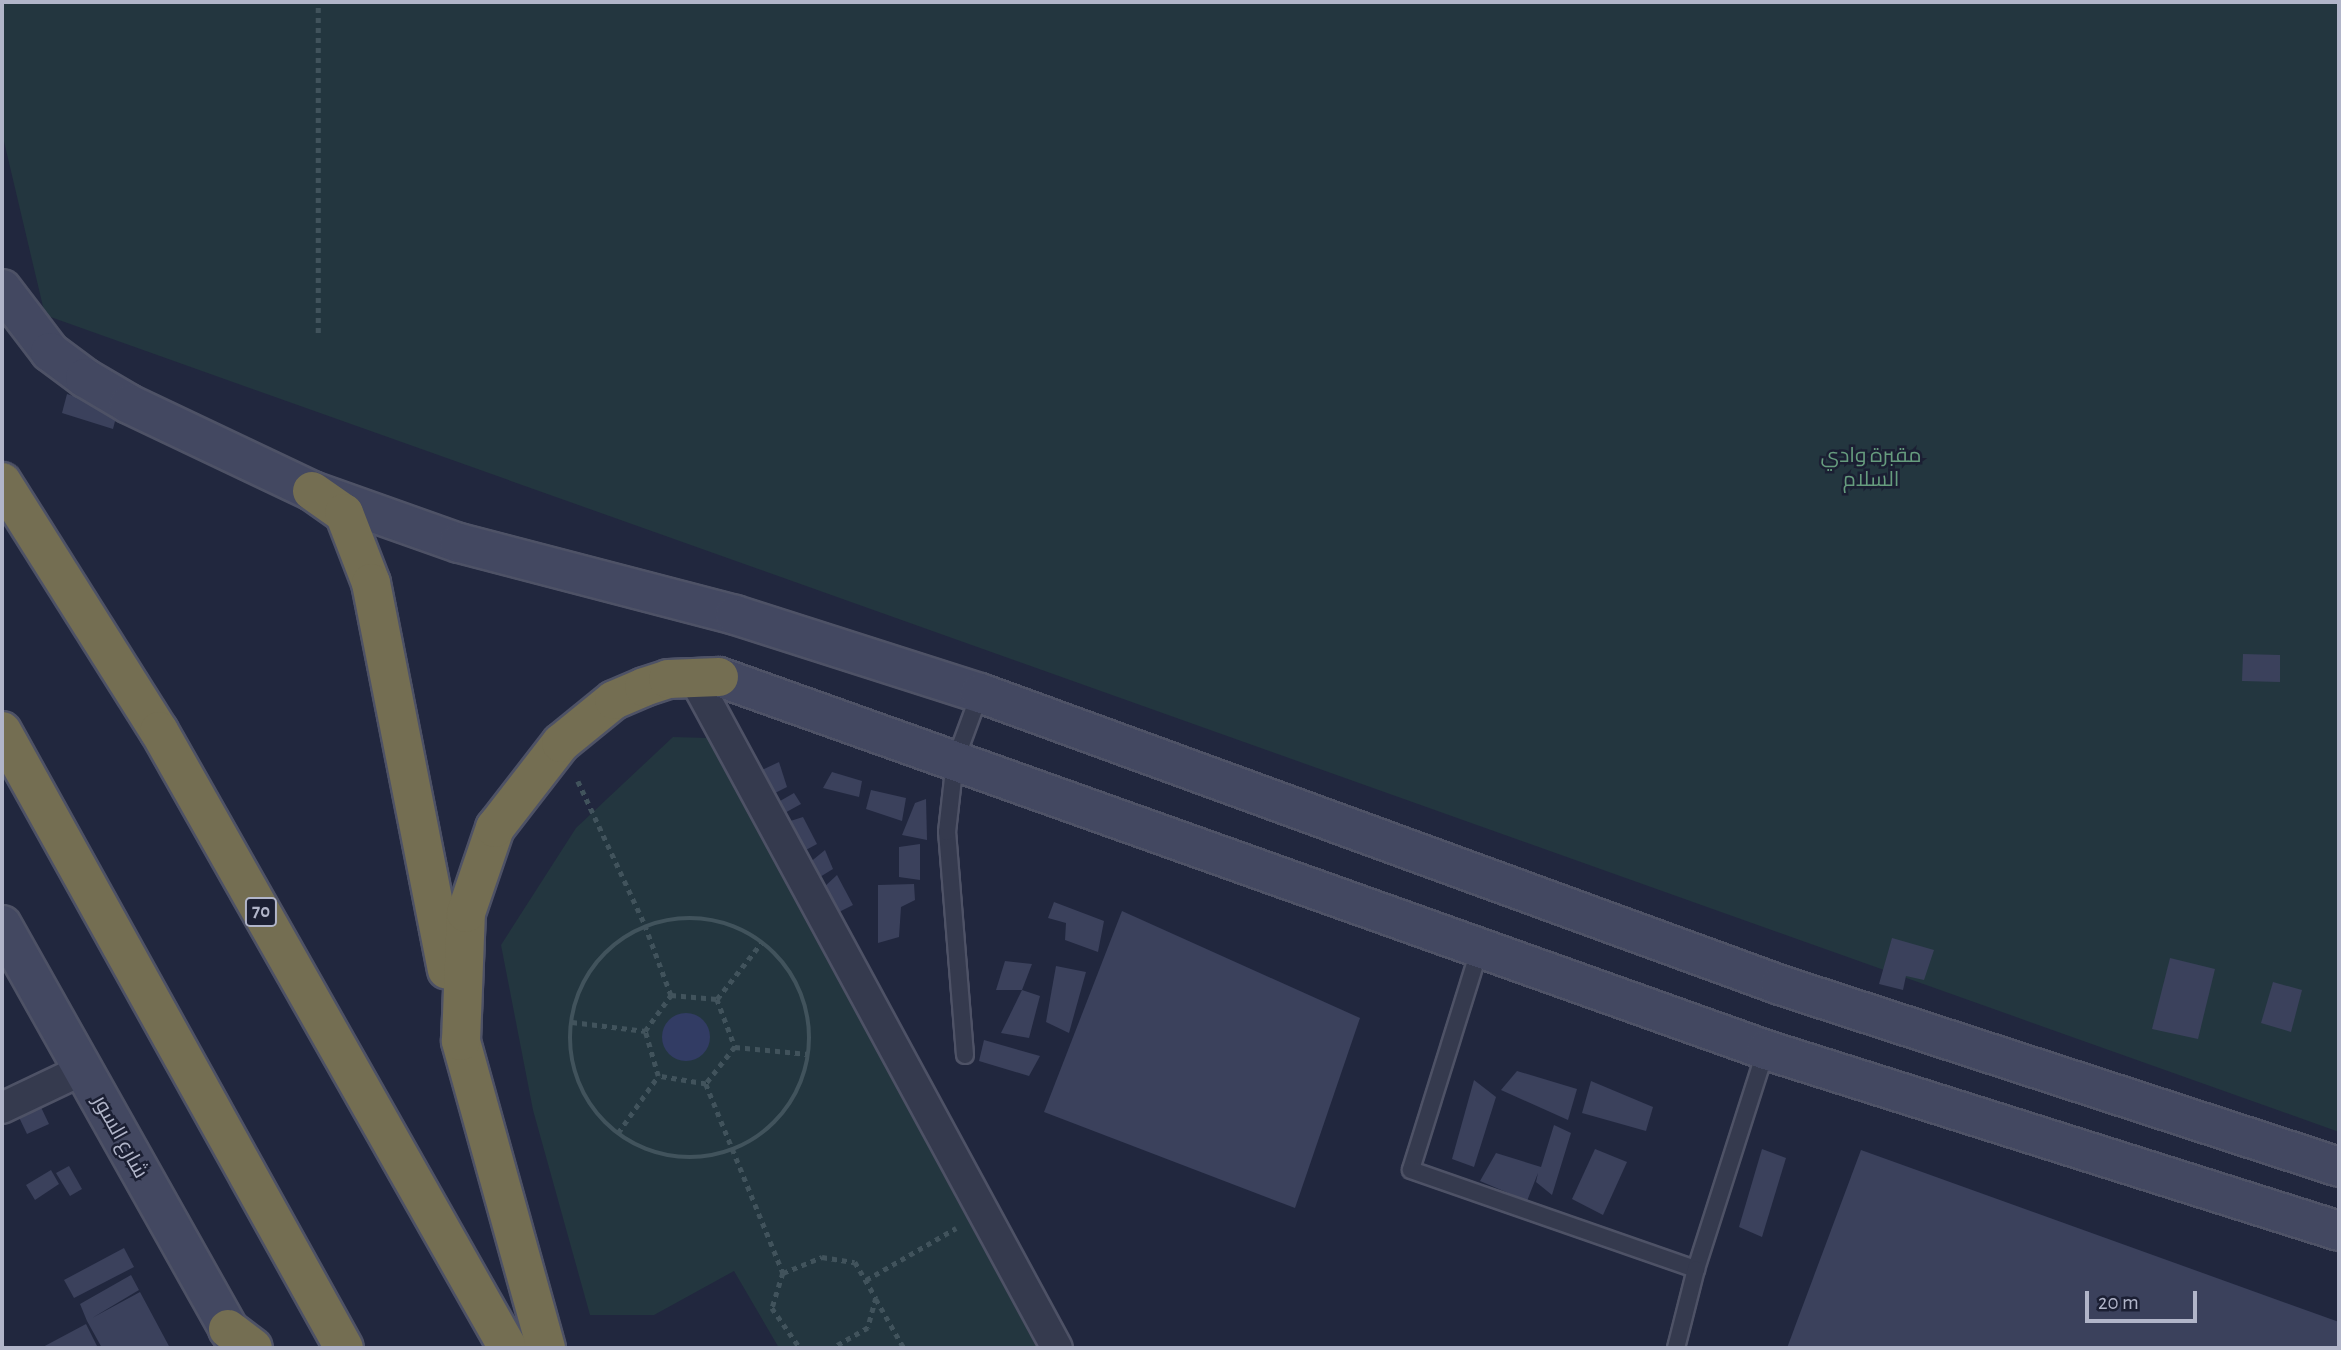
<!DOCTYPE html>
<meta charset="utf-8">
<style>
body{margin:0}
#map{position:relative;width:2341px;height:1350px;overflow:hidden;background:#21273e;font-family:"Alegreya Sans",Cairo,sans-serif}
div>[style]{position:absolute}
[style*='--x']{left:calc(var(--x)*1px);top:calc(var(--y)*1px);width:calc(var(--w)*1px);rotate:calc(var(--a)*1deg)}
.green>*{inset:0;background:#23363f}
.water>*{inset:0;background:#323c64}
.round{border-radius:50%}
.building>*{inset:0;background:#3b415c}
.path>*{height:4.5px;margin-top:-2.25px;transform-origin:0;background:repeating-linear-gradient(90deg,#41535c 0 5px,transparent 0 10px)}
.path>.ring{margin:-2.25px;padding:0;box-sizing:content-box;background:none;border:4.5px solid #41535c;border-radius:50%}
.roads{filter:drop-shadow(2px 0 #4e5266) drop-shadow(-2px 0 #4e5266) drop-shadow(0 2px #4e5266) drop-shadow(0 -2px #4e5266)}
.lane>*{height:16px;margin:-8px;padding:0 8px;transform-origin:8px;border-radius:8px;background:#353a4e}
.street>*{height:30px;margin:-15px;padding:0 15px;transform-origin:15px;border-radius:15px;background:#353a4e}
.secondary>*{height:38px;margin:-19px;padding:0 19px;transform-origin:19px;border-radius:19px;background:#434861}
.highway>*{height:38px;margin:-19px;padding:0 19px;transform-origin:19px;border-radius:19px;background:#746e52}
span{translate:-50% -50%;white-space:nowrap;text-align:center;line-height:1.15;-webkit-text-stroke:5px #1b1f33;paint-order:stroke}
.shield-label span{padding:2px 5px;background:#1b1f33;border:2px solid;border-radius:5px;-webkit-text-stroke-width:0}
.shield-label{font-size:19px;color:#b1b5c9;font-weight:700}
.park-label{font-size:21px;color:#669c7e}
.street-label{font-size:21px;color:#b1b5c9}
.frame{position:absolute;inset:0;border:4px solid #b1b5c9;pointer-events:none}
.scale{position:absolute;left:2085px;top:1291px;width:112px;height:32px;box-sizing:border-box;border:4px solid #b1b5c9;border-top:0;padding-left:9px;font-size:21px;line-height:24px;white-space:nowrap;color:#b1b5c9;-webkit-text-stroke:5px #1b1f33;paint-order:stroke}
</style>
<div id="map">
<div class="green">
<i style="clip-path:polygon(2px 2px,2339px 2px,2339px 1132px,45px 315px,2px 133px)"></i>
<i style="clip-path:polygon(673px 737px,708px 738px,1037px 1348px,779px 1348px,734px 1271px,654px 1315px,590px 1315px,533px 1110px,501px 945px,576px 828px)"></i>
</div>
<div class="water">
<i class="round" style="left:662px;top:1013px;width:48px;height:48px"></i>
</div>
<div class="building">
<i style="clip-path:polygon(67px 394px,118px 410px,113px 429px,62px 413px)"></i>
<i style="clip-path:polygon(2243px 654px,2280px 655px,2280px 682px,2242px 681px)"></i>
<i style="clip-path:polygon(779px 762px,787px 787px,769px 796px,758px 772px)"></i>
<i style="clip-path:polygon(832px 772px,862px 781px,859px 797px,823px 788px)"></i>
<i style="clip-path:polygon(871px 790px,906px 798px,902px 821px,866px 809px)"></i>
<i style="clip-path:polygon(794px 793px,801px 804px,781px 815px,773px 805px)"></i>
<i style="clip-path:polygon(926px 799px,927px 840px,902px 835px,915px 803px)"></i>
<i style="clip-path:polygon(803px 817px,817px 844px,804px 851px,784px 823px)"></i>
<i style="clip-path:polygon(920px 844px,920px 880px,899px 877px,899px 847px)"></i>
<i style="clip-path:polygon(825px 850px,833px 869px,815px 880px,808px 864px)"></i>
<i style="clip-path:polygon(837px 875px,853px 905px,835px 914px,822px 889px)"></i>
<i style="clip-path:polygon(914px 884px,915px 900px,901px 907px,899px 937px,878px 943px,878px 885px)"></i>
<i style="clip-path:polygon(1054px 902px,1104px 921px,1098px 952px,1065px 940px,1066px 923px,1048px 918px)"></i>
<i style="clip-path:polygon(1122px 911px,1360px 1018px,1295px 1208px,1044px 1112px)"></i>
<i style="clip-path:polygon(1892px 938px,1934px 950px,1924px 980px,1906px 976px,1903px 990px,1879px 984px)"></i>
<i style="clip-path:polygon(2170px 958px,2215px 969px,2198px 1039px,2152px 1029px)"></i>
<i style="clip-path:polygon(1005px 961px,1032px 964px,1022px 990px,996px 990px)"></i>
<i style="clip-path:polygon(1056px 966px,1086px 972px,1069px 1033px,1046px 1022px)"></i>
<i style="clip-path:polygon(2273px 982px,2302px 990px,2291px 1032px,2261px 1023px)"></i>
<i style="clip-path:polygon(1022px 990px,1040px 996px,1029px 1038px,1001px 1033px)"></i>
<i style="clip-path:polygon(984px 1040px,1040px 1056px,1029px 1076px,979px 1061px)"></i>
<i style="clip-path:polygon(1517px 1071px,1577px 1089px,1568px 1120px,1501px 1090px)"></i>
<i style="clip-path:polygon(1474px 1080px,1496px 1097px,1474px 1167px,1452px 1159px)"></i>
<i style="clip-path:polygon(1591px 1081px,1653px 1107px,1646px 1131px,1582px 1113px)"></i>
<i style="clip-path:polygon(38px 1101px,49px 1124px,27px 1134px,16px 1111px)"></i>
<i style="clip-path:polygon(1554px 1125px,1571px 1133px,1552px 1195px,1536px 1182px,1538px 1173px,1527px 1201px,1480px 1181px,1496px 1153px,1541px 1167px)"></i>
<i style="clip-path:polygon(1595px 1149px,1627px 1162px,1603px 1215px,1572px 1199px)"></i>
<i style="clip-path:polygon(1762px 1149px,1786px 1158px,1762px 1237px,1739px 1227px)"></i>
<i style="clip-path:polygon(1861px 1150px,2339px 1322px,2339px 1348px,1787px 1348px)"></i>
<i style="clip-path:polygon(69px 1166px,82px 1189px,70px 1196px,56px 1173px)"></i>
<i style="clip-path:polygon(51px 1170px,59px 1184px,35px 1200px,26px 1185px)"></i>
<i style="clip-path:polygon(124px 1248px,134px 1267px,74px 1298px,64px 1280px)"></i>
<i style="clip-path:polygon(131px 1275px,139px 1290px,92px 1318px,140px 1292px,170px 1348px,102px 1348px,87px 1321px,80px 1304px)"></i>
<i style="clip-path:polygon(86px 1324px,98px 1348px,41px 1348px)"></i>
</div>
<div class="path">
<i style="--x:318;--y:333;--w:331;--a:-90"></i>
<i style="--x:578;--y:781;--w:159;--a:65"></i>
<i style="--x:645;--y:925;--w:75;--a:69.6"></i>
<i class="ring" style="left:570px;top:918px;width:235.5px;height:235.5px"></i>
<i style="--x:671;--y:995;--w:46;--a:5"></i>
<i style="--x:717;--y:999;--w:51;--a:69.4"></i>
<i style="--x:735;--y:1047;--w:47;--a:128.1"></i>
<i style="--x:706;--y:1084;--w:49;--a:-170.5"></i>
<i style="--x:658;--y:1076;--w:47;--a:-106.1"></i>
<i style="--x:645;--y:1031;--w:44;--a:-54.2"></i>
<i style="--x:717;--y:999;--w:73;--a:-51.7"></i>
<i style="--x:572;--y:1022;--w:74;--a:7"></i>
<i style="--x:735;--y:1047;--w:73;--a:5.5"></i>
<i style="--x:706;--y:1084;--w:204;--a:67.8"></i>
<i style="--x:783;--y:1273;--w:37;--a:107"></i>
<i style="--x:772;--y:1308;--w:49;--a:55"></i>
<i style="--x:618;--y:1133;--w:70;--a:-54.9"></i>
<i style="--x:783;--y:1273;--w:42;--a:-22.3"></i>
<i style="--x:822;--y:1257;--w:33;--a:9"></i>
<i style="--x:855;--y:1262;--w:42;--a:59.7"></i>
<i style="--x:876;--y:1298;--w:31;--a:105"></i>
<i style="--x:868;--y:1328;--w:40;--a:150.3"></i>
<i style="--x:866;--y:1280;--w:104;--a:-30"></i>
<i style="--x:876;--y:1299;--w:56;--a:60.3"></i>
</div>
<div class="roads">
<div class="lane">
<i style="--x:1480;--y:948;--w:232;--a:107.3"></i>
<i style="--x:1411;--y:1170;--w:302;--a:19.2"></i>
<i style="--x:1696;--y:1269;--w:230;--a:-72.3"></i>
<i style="--x:965;--y:1055;--w:224;--a:-94.6"></i>
<i style="--x:947;--y:832;--w:71;--a:-83.6"></i>
<i style="--x:955;--y:761;--w:72;--a:-69.8"></i>
<i style="--x:1676;--y:1348;--w:81;--a:-75.8"></i>
</div>
<div class="street">
<i style="--x:693;--y:676;--w:764;--a:61.56"></i>
<i style="--x:2;--y:1108;--w:89;--a:-25.4"></i>
</div>
<div class="secondary">
<i style="--x:2;--y:289;--w:79;--a:52.7"></i>
<i style="--x:50;--y:352;--w:44;--a:36.6"></i>
<i style="--x:85;--y:378;--w:51;--a:30.6"></i>
<i style="--x:129;--y:404;--w:203;--a:25.4"></i>
<i style="--x:312;--y:491;--w:156;--a:19.5"></i>
<i style="--x:459;--y:543;--w:285;--a:14.6"></i>
<i style="--x:735;--y:615;--w:257;--a:17.7"></i>
<i style="--x:980;--y:693;--w:852;--a:20.05"></i>
<i style="--x:1780;--y:985;--w:588;--a:18.03"></i>
<i style="--x:719;--y:677;--w:1111;--a:19.61"></i>
<i style="--x:1766;--y:1050;--w:601;--a:17.53"></i>
<i style="--x:2;--y:925;--w:485;--a:60.7"></i>
</div>
<div class="highway">
<i style="--x:2;--y:482;--w:294;--a:57.8"></i>
<i style="--x:159;--y:731;--w:709;--a:60.51"></i>
<i style="--x:312;--y:491;--w:39;--a:35"></i>
<i style="--x:344;--y:513;--w:75;--a:68.9"></i>
<i style="--x:371;--y:583;--w:394;--a:78.9"></i>
<i style="--x:2;--y:731;--w:705;--a:61"></i>
<i style="--x:228;--y:1329;--w:31;--a:37"></i>
<i style="--x:546;--y:1348;--w:319;--a:-105.5"></i>
<i style="--x:461;--y:1041;--w:128;--a:-87.8"></i>
<i style="--x:466;--y:913;--w:90;--a:-71.2"></i>
<i style="--x:495;--y:828;--w:108;--a:-52.2"></i>
<i style="--x:561;--y:743;--w:68;--a:-39.1"></i>
<i style="--x:614;--y:700;--w:33;--a:-23"></i>
<i style="--x:644;--y:687;--w:25;--a:-18"></i>
<i style="--x:668;--y:679;--w:51;--a:-2.2"></i>
</div>
</div>
<div class="shield-label">
<span style="left:261px;top:912px">70</span>
</div>
<div class="park-label">
<span style="left:1871px;top:468px">مقبرة وادي<br>السلام</span>
</div>
<div class="street-label">
<span style="left:120px;top:1137px;rotate:61deg">شارع السور</span>
</div>
<div class="frame"></div>
<div class="scale">20 m</div>
</div>
